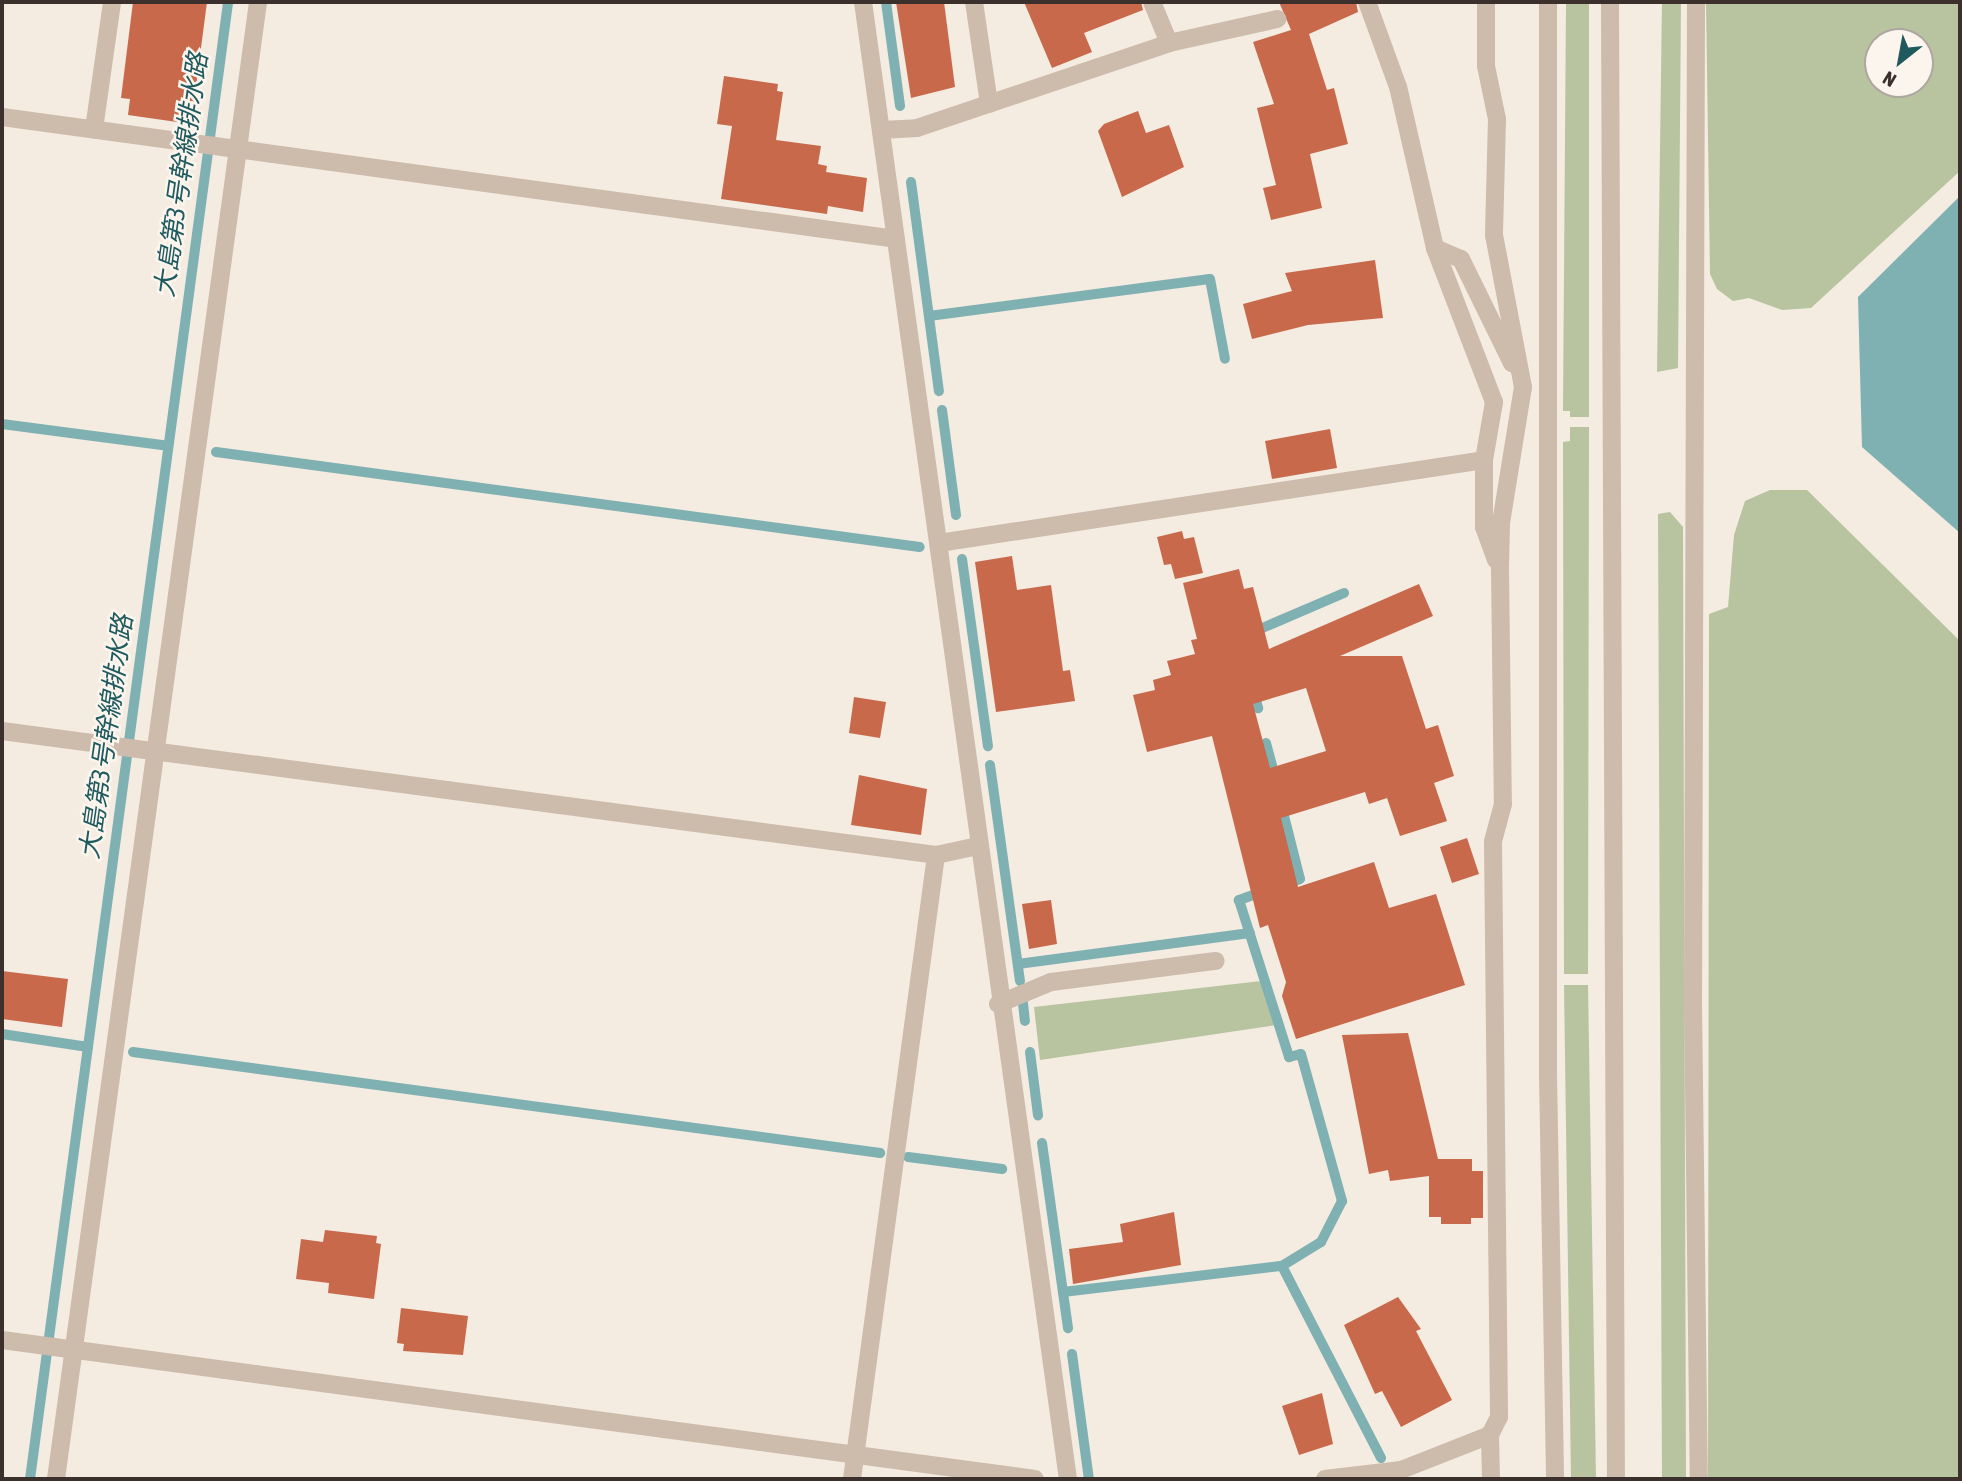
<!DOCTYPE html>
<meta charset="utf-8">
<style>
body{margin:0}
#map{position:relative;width:1962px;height:1481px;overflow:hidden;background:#f4ebe1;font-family:"Asap Condensed","Noto Sans JP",sans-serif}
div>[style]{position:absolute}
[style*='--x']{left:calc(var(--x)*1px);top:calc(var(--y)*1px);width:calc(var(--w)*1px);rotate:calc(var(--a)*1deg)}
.green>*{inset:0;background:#b8c4a0}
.water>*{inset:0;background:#7fb0b2}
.stream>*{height:10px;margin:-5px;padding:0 5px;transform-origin:5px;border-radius:5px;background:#7fb0b2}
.building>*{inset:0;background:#c8694b}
.minor>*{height:18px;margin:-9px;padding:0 9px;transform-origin:9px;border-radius:9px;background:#cdbbac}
span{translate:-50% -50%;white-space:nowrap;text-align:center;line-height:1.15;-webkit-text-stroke:5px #fbf5ee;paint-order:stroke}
.water-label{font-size:26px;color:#1f5a5e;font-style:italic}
.frame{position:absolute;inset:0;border:4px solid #3b302b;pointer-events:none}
.north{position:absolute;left:1864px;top:28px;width:70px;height:70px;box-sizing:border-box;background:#fbf5ee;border:2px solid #aea6a0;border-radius:50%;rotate:211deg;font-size:19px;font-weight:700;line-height:28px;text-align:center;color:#3b302b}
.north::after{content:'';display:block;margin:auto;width:24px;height:32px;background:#1f5a5e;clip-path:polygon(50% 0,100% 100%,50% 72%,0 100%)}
</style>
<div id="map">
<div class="green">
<i style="clip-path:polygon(1566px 2px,1589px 2px,1589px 417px,1570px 417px,1570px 411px,1563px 411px)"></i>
<i style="clip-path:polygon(1662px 2px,1681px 2px,1678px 368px,1657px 372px)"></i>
<i style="clip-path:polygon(evenodd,1706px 2px,1960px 2px,1960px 171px,1811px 308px,1782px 310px,1749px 298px,1733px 301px,1717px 289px,1710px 274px,1706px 2px,1920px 42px,1920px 84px,1878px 84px,1878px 42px,1920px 42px)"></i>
<i style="clip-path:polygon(1570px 427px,1589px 427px,1588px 974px,1564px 974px,1563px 442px,1570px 441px)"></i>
<i style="clip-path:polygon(1770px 490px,1807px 490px,1960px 641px,1960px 1479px,1708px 1479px,1709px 614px,1728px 607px,1734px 535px,1745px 501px)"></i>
<i style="clip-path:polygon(1670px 512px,1683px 527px,1686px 1479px,1662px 1479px,1658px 514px)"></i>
<i style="clip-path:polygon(1261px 981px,1277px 1025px,1040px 1060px,1034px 1007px)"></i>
<i style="clip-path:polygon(1564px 985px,1588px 985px,1596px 1479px,1571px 1479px)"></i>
</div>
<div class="water">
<i style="clip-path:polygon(1960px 196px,1960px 533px,1862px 447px,1858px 297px)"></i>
</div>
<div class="stream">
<i style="--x:886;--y:2;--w:105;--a:82.3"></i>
<i style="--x:911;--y:182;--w:211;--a:82.4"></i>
<i style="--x:929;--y:316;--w:283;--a:-7.5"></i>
<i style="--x:1210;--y:279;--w:81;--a:79.4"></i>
<i style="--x:942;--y:410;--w:106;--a:82.4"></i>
<i style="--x:2;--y:424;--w:167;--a:7.5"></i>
<i style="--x:216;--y:452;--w:710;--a:7.69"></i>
<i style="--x:962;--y:559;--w:189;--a:82.1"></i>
<i style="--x:1253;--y:632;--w:99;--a:-23.2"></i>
<i style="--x:1253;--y:690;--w:19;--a:74"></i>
<i style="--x:1266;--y:743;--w:39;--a:75"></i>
<i style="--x:990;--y:765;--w:218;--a:82.1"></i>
<i style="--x:1281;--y:804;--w:77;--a:75.8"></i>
<i style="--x:1300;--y:879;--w:15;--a:160"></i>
<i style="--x:1264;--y:891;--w:27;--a:160"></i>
<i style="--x:1239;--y:900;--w:165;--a:72.3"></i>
<i style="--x:1289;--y:1057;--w:12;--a:-14"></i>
<i style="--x:1301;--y:1054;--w:153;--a:74.4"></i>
<i style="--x:1342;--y:1201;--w:46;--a:117.1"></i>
<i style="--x:1321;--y:1242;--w:46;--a:148.4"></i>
<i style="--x:1018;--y:964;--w:234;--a:-7.6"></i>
<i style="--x:1023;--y:1003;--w:18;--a:84"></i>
<i style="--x:2;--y:1034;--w:87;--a:8.6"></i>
<i style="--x:133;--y:1052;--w:754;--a:7.7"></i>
<i style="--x:1030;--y:1052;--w:64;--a:82.8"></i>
<i style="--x:1042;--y:1143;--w:187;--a:82"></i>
<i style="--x:908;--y:1157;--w:95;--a:7.3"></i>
<i style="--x:1063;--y:1292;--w:221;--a:-6.8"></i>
<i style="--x:1282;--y:1266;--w:216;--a:62.7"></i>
<i style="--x:1072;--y:1354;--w:126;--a:82.3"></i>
<i style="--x:30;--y:1479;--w:1490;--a:-82.36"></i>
</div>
<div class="building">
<i style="clip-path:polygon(133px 2px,207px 2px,191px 124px,128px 115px,130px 99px,121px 98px)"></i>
<i style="clip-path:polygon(896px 2px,944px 2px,955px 87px,911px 98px)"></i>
<i style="clip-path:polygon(1024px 2px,1141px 2px,1143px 10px,1084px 33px,1092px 52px,1052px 68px)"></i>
<i style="clip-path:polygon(1279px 2px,1356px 2px,1358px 12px,1309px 34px,1327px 90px,1334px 88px,1348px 144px,1310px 154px,1322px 208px,1271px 220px,1263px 188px,1276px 185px,1257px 108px,1274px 104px,1253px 42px,1291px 30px)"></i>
<i style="clip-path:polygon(724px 76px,778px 84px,777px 91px,783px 92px,776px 140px,821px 146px,818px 164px,827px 166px,826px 172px,867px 178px,863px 212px,828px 206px,827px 214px,721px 199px,732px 126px,717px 124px)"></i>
<i style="clip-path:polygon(1138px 111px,1146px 133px,1169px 125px,1184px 167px,1122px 197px,1098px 131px,1104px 124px)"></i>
<i style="clip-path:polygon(1375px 260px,1383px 318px,1308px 325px,1252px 339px,1243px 304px,1292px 291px,1285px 273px)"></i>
<i style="clip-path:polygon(1330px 429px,1337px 468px,1272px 479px,1265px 441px)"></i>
<i style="clip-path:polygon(1182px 531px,1184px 539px,1194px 537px,1203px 573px,1175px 579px,1171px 564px,1164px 565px,1157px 537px)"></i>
<i style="clip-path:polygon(1012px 556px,1017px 590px,1051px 585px,1063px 671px,1070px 670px,1075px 701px,996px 712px,975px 562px)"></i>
<i style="clip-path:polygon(evenodd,1239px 569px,1244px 589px,1253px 587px,1269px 649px,1419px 584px,1433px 616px,1340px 656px,1402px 656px,1426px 729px,1438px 725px,1454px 776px,1434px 783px,1447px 821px,1400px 836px,1387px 798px,1369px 804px,1365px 792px,1281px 818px,1298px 887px,1374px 862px,1389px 908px,1436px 894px,1465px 985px,1296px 1039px,1282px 996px,1286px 982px,1268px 925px,1260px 928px,1212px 736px,1147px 752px,1133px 695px,1155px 690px,1153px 680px,1171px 675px,1167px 661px,1195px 654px,1191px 640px,1197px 639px,1183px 583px,1239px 569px,1306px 688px,1326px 751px,1270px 768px,1253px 704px,1306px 688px)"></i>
<i style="clip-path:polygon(854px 697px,886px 702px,880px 738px,849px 733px)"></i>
<i style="clip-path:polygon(859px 775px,927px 789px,921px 835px,851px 825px)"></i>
<i style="clip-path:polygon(1467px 838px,1479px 874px,1452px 883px,1440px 847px)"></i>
<i style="clip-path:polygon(1051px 900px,1057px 944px,1029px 949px,1022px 904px)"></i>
<i style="clip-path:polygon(2px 971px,68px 979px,62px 1027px,2px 1019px)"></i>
<i style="clip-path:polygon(1408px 1033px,1438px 1159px,1472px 1159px,1472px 1171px,1483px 1171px,1483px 1218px,1471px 1218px,1471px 1224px,1441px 1224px,1441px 1217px,1429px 1217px,1429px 1176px,1390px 1181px,1388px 1170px,1369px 1174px,1342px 1035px)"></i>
<i style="clip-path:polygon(1174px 1212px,1181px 1265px,1073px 1284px,1069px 1249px,1123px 1242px,1120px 1224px)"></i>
<i style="clip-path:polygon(325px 1230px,377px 1236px,376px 1243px,381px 1244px,374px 1299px,328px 1293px,329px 1283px,296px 1279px,301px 1239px,323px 1242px)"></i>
<i style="clip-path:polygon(1398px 1297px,1421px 1329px,1416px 1331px,1452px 1400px,1401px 1427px,1382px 1391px,1375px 1394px,1344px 1325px)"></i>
<i style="clip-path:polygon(401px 1308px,468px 1316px,463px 1355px,403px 1351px,404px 1344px,397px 1343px)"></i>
<i style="clip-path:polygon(1322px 1393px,1333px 1444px,1299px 1455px,1282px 1406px)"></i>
</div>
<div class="minor">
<i style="--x:863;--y:2;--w:1491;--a:82.1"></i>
<i style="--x:974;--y:2;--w:103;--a:81.6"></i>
<i style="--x:1486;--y:2;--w:64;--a:90"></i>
<i style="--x:1486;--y:66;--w:54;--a:78.3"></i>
<i style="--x:1497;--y:119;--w:116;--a:91.5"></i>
<i style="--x:1494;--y:235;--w:155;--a:79.2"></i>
<i style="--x:1523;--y:387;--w:138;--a:99.2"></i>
<i style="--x:1501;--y:523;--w:45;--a:91.3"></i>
<i style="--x:1500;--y:568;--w:236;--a:89.3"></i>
<i style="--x:1503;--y:804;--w:39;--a:105"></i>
<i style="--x:1493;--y:842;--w:575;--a:89.4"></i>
<i style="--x:1499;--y:1417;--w:20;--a:117"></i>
<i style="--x:1490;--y:1435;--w:44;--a:88.7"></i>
<i style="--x:1548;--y:2;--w:1072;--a:90"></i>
<i style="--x:1548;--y:1074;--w:405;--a:89"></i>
<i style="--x:1610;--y:2;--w:1477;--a:89.77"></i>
<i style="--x:1696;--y:2;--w:1001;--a:90.17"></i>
<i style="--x:1693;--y:1003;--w:476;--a:89.3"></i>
<i style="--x:1169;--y:43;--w:111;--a:-12.5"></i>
<i style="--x:2;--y:117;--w:902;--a:7.77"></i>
<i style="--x:94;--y:129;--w:128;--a:-81.9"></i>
<i style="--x:881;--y:130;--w:36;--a:-3"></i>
<i style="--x:917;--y:128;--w:266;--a:-18.6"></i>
<i style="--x:1169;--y:43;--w:44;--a:-112.5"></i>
<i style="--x:1435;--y:248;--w:28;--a:23"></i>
<i style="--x:1461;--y:259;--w:116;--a:63.9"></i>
<i style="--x:1484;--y:460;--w:67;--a:90"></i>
<i style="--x:1484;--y:527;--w:35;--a:70"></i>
<i style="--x:939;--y:543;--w:551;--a:-8.66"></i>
<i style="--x:1484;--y:460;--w:59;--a:-80.2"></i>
<i style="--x:1494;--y:402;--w:165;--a:-111"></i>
<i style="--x:1435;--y:248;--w:165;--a:-102.9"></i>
<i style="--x:1398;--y:87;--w:90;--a:-110"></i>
<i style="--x:2;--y:731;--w:942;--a:7.56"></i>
<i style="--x:936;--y:855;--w:43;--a:-12.1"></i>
<i style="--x:998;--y:1004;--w:57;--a:-22.5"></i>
<i style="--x:1051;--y:982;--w:166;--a:-7.3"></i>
<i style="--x:2;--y:1340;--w:1042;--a:7.66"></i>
<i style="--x:56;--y:1479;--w:1491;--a:-82.21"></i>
<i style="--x:852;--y:1479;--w:630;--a:-82.33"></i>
<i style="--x:1325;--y:1479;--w:77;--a:-6.8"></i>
<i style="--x:1401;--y:1470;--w:96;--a:-21.5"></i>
</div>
<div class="water-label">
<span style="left:182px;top:175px;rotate:-82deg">大島第3号幹線排水路</span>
<span style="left:107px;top:737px;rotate:-82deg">大島第3号幹線排水路</span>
</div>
<div class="frame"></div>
<div class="north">N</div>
</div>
